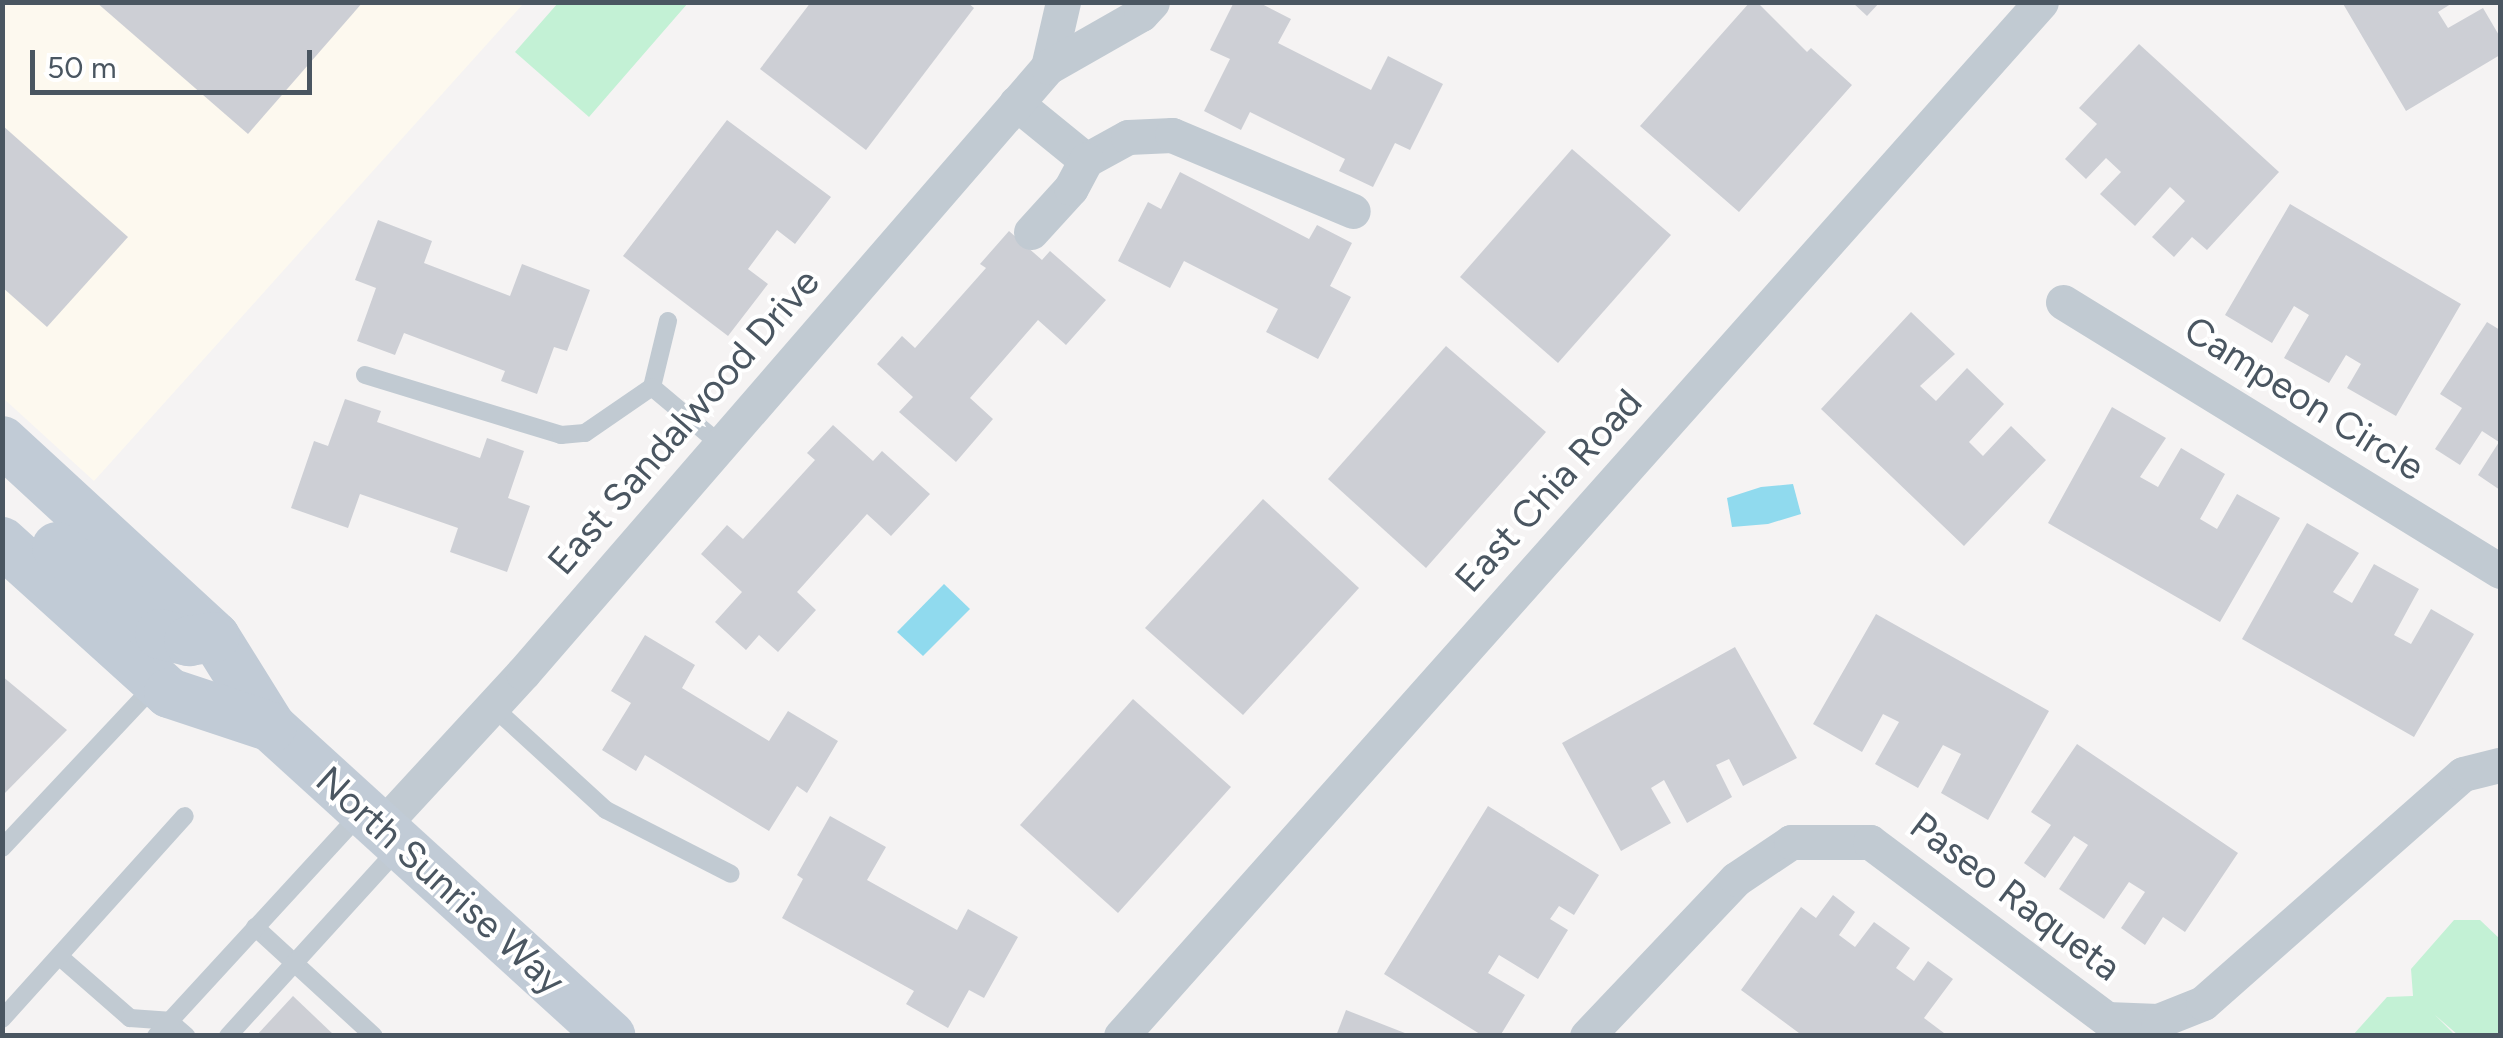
<!DOCTYPE html>
<style>
body{margin:0}
#map{position:relative;width:2503px;height:1038px;overflow:hidden;background:#f5f3f3;font-family:Figtree,sans-serif}
div>[style]{position:absolute}
[style*='--x']{left:calc(var(--x)*1px);top:calc(var(--y)*1px);width:calc(var(--w)*1px);rotate:calc(var(--a)*1deg)}
.commercial>*{inset:0;background:#fdf9ef}
.green>*{inset:0;background:#c3f1d5}
.water>*{inset:0;background:#90daee}
.building>*{inset:0;background:#cdcfd5}
.service>*{height:18px;margin:-9px;padding:0 9px;transform-origin:9px;border-radius:9px;background:#c1cad2}
.minor>*{height:35px;margin:-17.5px;padding:0 17.5px;transform-origin:17.5px;border-radius:17.5px;background:#c1cad2}
.secondary>*{height:50px;margin:-25px;padding:0 25px;transform-origin:25px;border-radius:25px;background:#c1cbd6}
span{translate:-50% -50%;white-space:nowrap;text-align:center;line-height:1.15;-webkit-text-stroke:8px #fff;paint-order:stroke}
.street-label{font-size:38px;color:#4a5661}
.frame{position:absolute;inset:0;border:5px solid #4a5661;pointer-events:none}
.scale{position:absolute;left:30px;top:50px;width:282px;height:45px;box-sizing:border-box;border:5px solid #4a5661;border-top:0;padding-left:12px;font-size:30px;line-height:35px;white-space:nowrap;color:#4a5661;-webkit-text-stroke:8px #fff;paint-order:stroke}
</style>
<div id="map">
<div class="commercial">
<i style="clip-path:polygon(3px 3px,524px 3px,94px 481px,3px 398px)"></i>
</div>
<div class="green">
<i style="clip-path:polygon(558px 3px,558px 2px,688px 3px,589px 117px,515px 52px)"></i>
<i style="clip-path:polygon(2454px 920px,2480px 920px,2500px 939px,2500px 1035px,2458px 1035px,2435px 1015px,2455px 1035px,2353px 1035px,2387px 997px,2413px 996px,2411px 969px)"></i>
</div>
<div class="water">
<i style="clip-path:polygon(1793px 484px,1801px 514px,1768px 524px,1732px 527px,1727px 498px,1761px 487px)"></i>
<i style="clip-path:polygon(944px 584px,970px 609px,923px 656px,897px 632px)"></i>
</div>
<div class="building">
<i style="clip-path:polygon(96px 2px,363px 2px,248px 134px)"></i>
<i style="clip-path:polygon(811px 2px,967px 2px,974px 8px,866px 150px,760px 69px)"></i>
<i style="clip-path:polygon(1234px 2px,1258px 2px,1291px 19px,1278px 43px,1371px 90px,1388px 56px,1443px 84px,1410px 150px,1395px 143px,1373px 187px,1339px 171px,1345px 159px,1250px 112px,1241px 130px,1204px 111px,1230px 59px,1210px 50px)"></i>
<i style="clip-path:polygon(1750px 2px,1757px 2px,1807px 52px,1811px 48px,1852px 85px,1739px 212px,1640px 126px)"></i>
<i style="clip-path:polygon(1852px 2px,1880px 2px,1867px 16px)"></i>
<i style="clip-path:polygon(2342px 2px,2454px 2px,2438px 12px,2448px 28px,2483px 8px,2500px 37px,2500px 55px,2406px 111px)"></i>
<i style="clip-path:polygon(2139px 44px,2279px 172px,2207px 250px,2192px 237px,2174px 257px,2152px 237px,2185px 201px,2170px 187px,2135px 226px,2100px 194px,2121px 172px,2106px 158px,2086px 179px,2065px 159px,2097px 124px,2079px 108px)"></i>
<i style="clip-path:polygon(727px 120px,831px 197px,795px 244px,777px 230px,748px 269px,768px 284px,728px 336px,623px 256px)"></i>
<i style="clip-path:polygon(2px 125px,128px 237px,47px 327px,2px 287px)"></i>
<i style="clip-path:polygon(1572px 149px,1671px 235px,1558px 363px,1460px 277px)"></i>
<i style="clip-path:polygon(1180px 172px,1309px 239px,1317px 225px,1352px 243px,1330px 286px,1351px 297px,1318px 359px,1266px 332px,1278px 309px,1184px 261px,1170px 288px,1118px 261px,1148px 202px,1161px 209px)"></i>
<i style="clip-path:polygon(2290px 204px,2461px 304px,2396px 416px,2347px 388px,2361px 364px,2346px 355px,2329px 383px,2284px 358px,2309px 315px,2294px 306px,2272px 343px,2225px 315px)"></i>
<i style="clip-path:polygon(378px 220px,432px 241px,424px 263px,510px 296px,522px 264px,590px 290px,567px 351px,554px 347px,537px 394px,501px 381px,505px 371px,404px 333px,395px 355px,357px 341px,376px 288px,355px 280px)"></i>
<i style="clip-path:polygon(1009px 231px,1042px 260px,1050px 251px,1106px 300px,1066px 345px,1038px 320px,970px 398px,993px 419px,956px 462px,899px 412px,913px 397px,877px 364px,902px 336px,915px 348px,986px 268px,980px 264px)"></i>
<i style="clip-path:polygon(1911px 312px,1955px 354px,1920px 386px,1936px 401px,1967px 368px,2004px 404px,1969px 442px,1983px 456px,2011px 426px,2046px 460px,1964px 546px,1821px 409px)"></i>
<i style="clip-path:polygon(2487px 322px,2500px 330px,2500px 490px,2478px 475px,2499px 442px,2482px 431px,2460px 465px,2435px 449px,2462px 408px,2440px 394px)"></i>
<i style="clip-path:polygon(1446px 346px,1546px 432px,1426px 568px,1328px 479px)"></i>
<i style="clip-path:polygon(345px 399px,381px 411px,377px 422px,480px 458px,487px 438px,524px 451px,508px 498px,530px 506px,507px 572px,450px 552px,458px 528px,360px 494px,348px 528px,291px 508px,314px 441px,328px 446px)"></i>
<i style="clip-path:polygon(2112px 407px,2166px 438px,2140px 477px,2158px 487px,2181px 448px,2225px 474px,2200px 519px,2217px 529px,2237px 494px,2280px 518px,2220px 622px,2048px 523px)"></i>
<i style="clip-path:polygon(833px 425px,873px 461px,882px 451px,930px 494px,891px 536px,867px 514px,797px 592px,816px 610px,778px 652px,759px 635px,746px 650px,715px 622px,742px 592px,701px 554px,727px 525px,743px 539px,815px 460px,807px 453px)"></i>
<i style="clip-path:polygon(1263px 499px,1359px 588px,1243px 715px,1145px 628px)"></i>
<i style="clip-path:polygon(2307px 523px,2359px 553px,2333px 592px,2352px 603px,2374px 564px,2419px 589px,2394px 635px,2411px 644px,2431px 609px,2474px 634px,2414px 737px,2242px 639px)"></i>
<i style="clip-path:polygon(1876px 614px,2049px 711px,1988px 820px,1941px 793px,1961px 754px,1943px 745px,1918px 788px,1875px 764px,1899px 722px,1883px 714px,1862px 752px,1813px 724px)"></i>
<i style="clip-path:polygon(645px 635px,695px 665px,682px 688px,769px 741px,788px 711px,838px 741px,807px 793px,797px 786px,769px 831px,645px 755px,636px 771px,602px 750px,631px 703px,611px 691px)"></i>
<i style="clip-path:polygon(1735px 647px,1797px 758px,1743px 786px,1729px 759px,1716px 765px,1732px 797px,1687px 823px,1664px 780px,1651px 788px,1671px 823px,1621px 851px,1562px 743px)"></i>
<i style="clip-path:polygon(2px 676px,67px 730px,2px 796px)"></i>
<i style="clip-path:polygon(1133px 699px,1231px 787px,1118px 913px,1020px 825px)"></i>
<i style="clip-path:polygon(2077px 744px,2238px 853px,2185px 932px,2163px 917px,2145px 945px,2121px 928px,2145px 892px,2129px 882px,2104px 919px,2059px 889px,2088px 845px,2074px 836px,2045px 878px,2024px 863px,2051px 825px,2031px 812px)"></i>
<i style="clip-path:polygon(1488px 806px,1599px 875px,1574px 915px,1559px 906px,1550px 919px,1568px 930px,1538px 979px,1499px 955px,1488px 973px,1525px 995px,1500px 1036px,1483px 1036px,1384px 974px)"></i>
<i style="clip-path:polygon(830px 816px,886px 847px,867px 880px,957px 930px,968px 909px,1018px 937px,984px 998px,969px 990px,948px 1028px,906px 1004px,914px 991px,782px 918px,803px 879px,797px 875px)"></i>
<i style="clip-path:polygon(1833px 895px,1855px 912px,1839px 935px,1855px 947px,1874px 922px,1910px 948px,1896px 968px,1914px 981px,1928px 961px,1953px 979px,1924px 1018px,1944px 1033px,1942px 1036px,1803px 1036px,1741px 990px,1801px 907px,1816px 918px)"></i>
<i style="clip-path:polygon(293px 996px,335px 1036px,256px 1036px)"></i>
<i style="clip-path:polygon(1346px 1010px,1410px 1035px,1410px 1036px,1336px 1036px)"></i>
</div>
<div class="service">
<i style="--x:365;--y:375;--w:205;--a:17"></i>
<i style="--x:561;--y:435;--w:24;--a:-5"></i>
<i style="--x:585;--y:433;--w:81;--a:-34.5"></i>
<i style="--x:652;--y:387;--w:68;--a:-76.4"></i>
<i style="--x:652;--y:387;--w:90;--a:40"></i>
<i style="--x:492;--y:706;--w:154;--a:42.4"></i>
<i style="--x:606;--y:810;--w:140;--a:27.1"></i>
<i style="--x:2;--y:848;--w:225;--a:-46.8"></i>
<i style="--x:255;--y:927;--w:161;--a:42.5"></i>
<i style="--x:60;--y:957;--w:93;--a:41.1"></i>
<i style="--x:130;--y:1018;--w:39;--a:4"></i>
<i style="--x:169;--y:1021;--w:23;--a:41"></i>
<i style="--x:2;--y:1019;--w:273;--a:-48"></i>
<i style="--x:156;--y:1036;--w:304;--a:-47.4"></i>
<i style="--x:228;--y:1036;--w:254;--a:-47.7"></i>
</div>
<div class="minor">
<i style="--x:1048;--y:67;--w:67;--a:-77"></i>
<i style="--x:1016;--y:103;--w:90;--a:39.2"></i>
<i style="--x:1086;--y:160;--w:48;--a:-28.7"></i>
<i style="--x:1128;--y:137;--w:44;--a:-2.6"></i>
<i style="--x:1172;--y:135;--w:196;--a:22.8"></i>
<i style="--x:1031;--y:232;--w:59;--a:-47.7"></i>
<i style="--x:1071;--y:188;--w:32;--a:-62"></i>
<i style="--x:2063;--y:302;--w:513;--a:31.61"></i>
<i style="--x:380;--y:828;--w:211;--a:-47.3"></i>
<i style="--x:523;--y:673;--w:802;--a:-49.1"></i>
<i style="--x:1048;--y:67;--w:107;--a:-29.7"></i>
<i style="--x:1141;--y:14;--w:16;--a:-47"></i>
<i style="--x:1121;--y:1036;--w:1384;--a:-48.34"></i>
<i style="--x:1587;--y:1036;--w:216;--a:-46.5"></i>
<i style="--x:1736;--y:879;--w:66;--a:-33.9"></i>
<i style="--x:1791;--y:842;--w:79;--a:0"></i>
<i style="--x:1870;--y:842;--w:296;--a:36.8"></i>
<i style="--x:2107;--y:1019;--w:51;--a:2.2"></i>
<i style="--x:2158;--y:1021;--w:48;--a:-21.8"></i>
<i style="--x:2203;--y:1003;--w:346;--a:-41.4"></i>
<i style="--x:2463;--y:774;--w:38;--a:-14"></i>
</div>
<div class="secondary">
<i style="--x:2;--y:441;--w:289;--a:42.6"></i>
<i style="--x:215;--y:637;--w:106;--a:58.1"></i>
<i style="--x:271;--y:727;--w:459;--a:42.3"></i>
<i style="--x:2;--y:542;--w:225;--a:42.1"></i>
<i style="--x:169;--y:693;--w:108;--a:18.4"></i>
<i style="--x:57;--y:547;--w:135;--a:40.2"></i>
<i style="--x:160;--y:634;--w:30;--a:14"></i>
<i style="--x:189;--y:641;--w:26;--a:-9"></i>
</div>
<div class="street-label">
<span style="left:2304px;top:399px;rotate:32deg">Campeon Circle</span>
<span style="left:684px;top:422px;rotate:-49deg">East Sandalwood Drive</span>
<span style="left:1549px;top:491px;rotate:-48deg">East Chia Road</span>
<span style="left:440px;top:881px;rotate:42deg">North Sunrise Way</span>
<span style="left:2015px;top:897px;rotate:37deg">Paseo Raqueta</span>
</div>
<div class="frame"></div>
<div class="scale">50 m</div>
</div>
